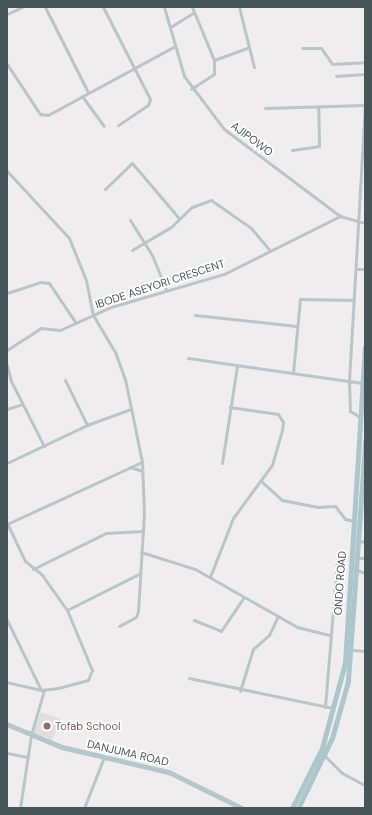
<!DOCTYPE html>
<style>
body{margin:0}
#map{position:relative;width:372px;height:815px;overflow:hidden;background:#efedee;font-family:"DM Sans",sans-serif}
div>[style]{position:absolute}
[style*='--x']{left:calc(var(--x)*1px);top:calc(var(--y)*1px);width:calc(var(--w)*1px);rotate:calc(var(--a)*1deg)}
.education>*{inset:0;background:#e0dedf}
.street>*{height:3px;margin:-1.5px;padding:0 1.5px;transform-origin:1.5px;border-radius:1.5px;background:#b9c6c9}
.secondary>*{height:4.5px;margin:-2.25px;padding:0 2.25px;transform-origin:2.25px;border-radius:2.25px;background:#b6c7cb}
.primary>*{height:5px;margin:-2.5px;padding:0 2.5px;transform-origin:2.5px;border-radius:2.5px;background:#adc6cb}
.dots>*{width:11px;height:11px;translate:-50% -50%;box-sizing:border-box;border:2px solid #fff;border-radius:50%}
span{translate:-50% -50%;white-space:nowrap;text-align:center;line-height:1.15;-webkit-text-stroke:3.5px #fff;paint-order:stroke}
.street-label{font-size:11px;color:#465659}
.education-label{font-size:11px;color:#785e54}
.left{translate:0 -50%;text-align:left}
.frame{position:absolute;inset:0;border:8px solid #465659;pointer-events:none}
</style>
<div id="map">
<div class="education">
<i style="clip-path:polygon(41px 712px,61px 719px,52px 740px,33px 733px)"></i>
</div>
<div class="street">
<i style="--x:45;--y:7;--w:95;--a:63.2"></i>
<i style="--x:103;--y:7;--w:103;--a:62.9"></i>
<i style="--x:150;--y:99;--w:6;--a:108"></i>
<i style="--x:148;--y:105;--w:36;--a:146"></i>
<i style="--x:164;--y:7;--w:72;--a:73.8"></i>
<i style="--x:184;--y:76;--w:66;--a:53"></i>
<i style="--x:224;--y:129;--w:145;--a:36.9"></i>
<i style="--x:340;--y:216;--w:26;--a:16"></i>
<i style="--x:192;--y:7;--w:57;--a:67.5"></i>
<i style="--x:239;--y:7;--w:62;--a:76"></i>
<i style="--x:7;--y:14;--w:17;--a:-25"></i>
<i style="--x:172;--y:26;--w:25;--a:-32"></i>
<i style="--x:302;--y:48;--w:19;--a:0"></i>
<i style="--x:321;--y:48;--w:19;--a:55"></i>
<i style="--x:332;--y:64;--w:33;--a:-3"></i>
<i style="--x:7;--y:64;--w:60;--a:56.6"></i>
<i style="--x:40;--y:114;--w:8;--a:7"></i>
<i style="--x:48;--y:115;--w:145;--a:-28.5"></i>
<i style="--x:336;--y:76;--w:29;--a:-4"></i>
<i style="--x:191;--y:89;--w:27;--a:-33"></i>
<i style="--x:214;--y:74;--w:14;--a:-90"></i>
<i style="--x:214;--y:60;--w:37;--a:-20"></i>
<i style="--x:82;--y:96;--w:37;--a:54"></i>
<i style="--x:265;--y:108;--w:100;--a:-1.7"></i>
<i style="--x:292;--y:150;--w:27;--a:-8"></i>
<i style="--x:319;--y:146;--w:39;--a:-91"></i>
<i style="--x:7;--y:171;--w:91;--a:47.2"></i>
<i style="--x:69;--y:238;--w:45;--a:68"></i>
<i style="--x:86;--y:280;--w:36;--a:79"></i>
<i style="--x:93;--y:315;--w:43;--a:59.3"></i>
<i style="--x:115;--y:352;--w:29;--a:70"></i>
<i style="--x:125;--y:379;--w:85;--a:78.4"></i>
<i style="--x:142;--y:462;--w:51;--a:87.8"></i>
<i style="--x:144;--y:513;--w:98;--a:93.5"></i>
<i style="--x:138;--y:611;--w:6;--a:108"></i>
<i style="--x:136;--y:617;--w:19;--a:152"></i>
<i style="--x:105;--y:189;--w:37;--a:-44"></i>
<i style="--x:132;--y:163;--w:71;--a:49.6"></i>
<i style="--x:130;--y:220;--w:41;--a:57.8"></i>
<i style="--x:152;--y:255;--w:38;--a:68"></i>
<i style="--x:132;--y:250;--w:45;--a:-30.5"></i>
<i style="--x:171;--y:227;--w:29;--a:-44"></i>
<i style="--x:192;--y:207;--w:20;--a:-20"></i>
<i style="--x:211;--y:200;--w:49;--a:35"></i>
<i style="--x:251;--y:228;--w:30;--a:50"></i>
<i style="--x:357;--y:269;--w:8;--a:0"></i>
<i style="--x:7;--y:293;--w:35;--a:-18"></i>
<i style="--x:40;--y:282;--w:9;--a:6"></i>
<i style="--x:49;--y:283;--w:48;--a:56"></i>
<i style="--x:195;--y:315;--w:102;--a:6.2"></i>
<i style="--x:7;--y:350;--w:40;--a:-32.9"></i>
<i style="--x:41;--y:328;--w:19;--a:6"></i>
<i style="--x:60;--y:330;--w:56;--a:-24.3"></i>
<i style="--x:111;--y:307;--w:118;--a:-16.3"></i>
<i style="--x:224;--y:274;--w:130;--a:-26.6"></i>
<i style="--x:188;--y:358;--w:176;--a:8.2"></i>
<i style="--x:7;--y:365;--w:16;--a:76"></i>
<i style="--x:11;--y:381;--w:73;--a:63.1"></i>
<i style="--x:293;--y:373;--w:74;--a:-84.6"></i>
<i style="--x:300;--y:299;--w:54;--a:1.1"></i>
<i style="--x:65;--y:380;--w:50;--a:63.9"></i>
<i style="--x:7;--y:409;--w:16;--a:-18"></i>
<i style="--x:360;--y:417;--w:12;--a:-149"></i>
<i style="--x:350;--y:411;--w:30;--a:-92"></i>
<i style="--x:349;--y:381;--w:277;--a:-86.7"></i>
<i style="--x:7;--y:463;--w:89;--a:-25.4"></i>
<i style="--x:87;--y:425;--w:47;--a:-20"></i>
<i style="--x:222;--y:463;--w:98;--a:-81.2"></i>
<i style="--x:130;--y:467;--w:13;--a:18"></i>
<i style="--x:262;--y:482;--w:27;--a:42"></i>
<i style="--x:282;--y:500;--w:38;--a:11"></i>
<i style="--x:319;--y:507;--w:16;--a:-4"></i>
<i style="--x:335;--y:506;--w:16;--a:52"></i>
<i style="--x:345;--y:519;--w:9;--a:13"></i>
<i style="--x:7;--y:523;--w:42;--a:64.7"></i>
<i style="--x:25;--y:561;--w:22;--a:39"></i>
<i style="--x:42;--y:575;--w:43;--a:54.5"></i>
<i style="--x:67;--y:610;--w:65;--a:67.4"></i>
<i style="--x:92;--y:670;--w:11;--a:112"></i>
<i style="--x:88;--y:680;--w:31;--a:165"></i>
<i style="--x:58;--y:688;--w:17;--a:173"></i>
<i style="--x:41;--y:690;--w:35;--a:-167"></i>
<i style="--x:7;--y:524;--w:149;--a:-24.7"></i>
<i style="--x:359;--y:541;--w:6;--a:9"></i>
<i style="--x:141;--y:552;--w:57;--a:17.5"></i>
<i style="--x:195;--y:569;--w:117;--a:29.6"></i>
<i style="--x:297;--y:627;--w:33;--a:14"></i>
<i style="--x:358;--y:558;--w:7;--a:0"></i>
<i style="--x:33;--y:569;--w:81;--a:-26.3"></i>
<i style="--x:106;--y:533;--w:37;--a:-3"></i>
<i style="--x:357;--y:570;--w:9;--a:21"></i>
<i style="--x:210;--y:577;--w:63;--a:-68.7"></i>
<i style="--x:233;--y:518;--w:66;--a:-53.7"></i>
<i style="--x:272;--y:465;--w:35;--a:-74"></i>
<i style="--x:282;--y:431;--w:9;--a:-84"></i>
<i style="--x:283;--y:422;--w:9;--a:-122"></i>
<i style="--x:278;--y:414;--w:49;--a:-171.7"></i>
<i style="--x:67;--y:610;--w:80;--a:-26.6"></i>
<i style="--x:7;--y:620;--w:78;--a:64.1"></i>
<i style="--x:194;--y:620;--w:29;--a:22"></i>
<i style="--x:221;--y:631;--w:40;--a:-56"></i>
<i style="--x:352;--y:650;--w:13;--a:4"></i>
<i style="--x:189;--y:678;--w:147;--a:11.8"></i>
<i style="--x:240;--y:691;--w:44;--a:-72.8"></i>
<i style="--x:253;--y:649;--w:21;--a:-41"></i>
<i style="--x:269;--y:635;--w:19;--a:-65"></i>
<i style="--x:325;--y:707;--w:145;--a:-85.3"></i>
<i style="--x:7;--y:753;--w:21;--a:11"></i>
<i style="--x:325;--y:756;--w:24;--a:45"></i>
<i style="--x:342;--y:773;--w:26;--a:28"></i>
<i style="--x:20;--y:808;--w:74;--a:-81.4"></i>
<i style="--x:31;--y:735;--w:47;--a:-73.9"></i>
<i style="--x:84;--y:808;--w:55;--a:-68.6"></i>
</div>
<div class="secondary">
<i style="--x:7;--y:724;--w:60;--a:22.7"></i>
<i style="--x:62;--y:747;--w:110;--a:13.2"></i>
<i style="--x:169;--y:772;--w:81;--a:26.3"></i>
</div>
<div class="primary">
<i style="--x:292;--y:808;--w:67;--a:-63.4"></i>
<i style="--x:322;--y:748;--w:88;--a:-74.9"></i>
<i style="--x:345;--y:663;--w:316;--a:-86.4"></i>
<i style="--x:298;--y:808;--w:78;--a:-64.1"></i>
<i style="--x:332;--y:738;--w:59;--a:-74.3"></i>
<i style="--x:348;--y:681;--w:241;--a:-85.9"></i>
</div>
<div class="dots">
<i style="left:47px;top:726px;background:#8d6e63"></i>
</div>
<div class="street-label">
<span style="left:252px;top:139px;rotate:37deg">AJIPOWO</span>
<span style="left:160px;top:284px;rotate:-18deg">IBODE ASEYORI CRESCENT</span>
<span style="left:340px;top:583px;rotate:-86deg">ONDO ROAD</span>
<span style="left:128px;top:753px;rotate:13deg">DANJUMA ROAD</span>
</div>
<div class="education-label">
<span class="left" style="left:55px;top:726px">Tofab School</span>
</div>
<div class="frame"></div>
</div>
